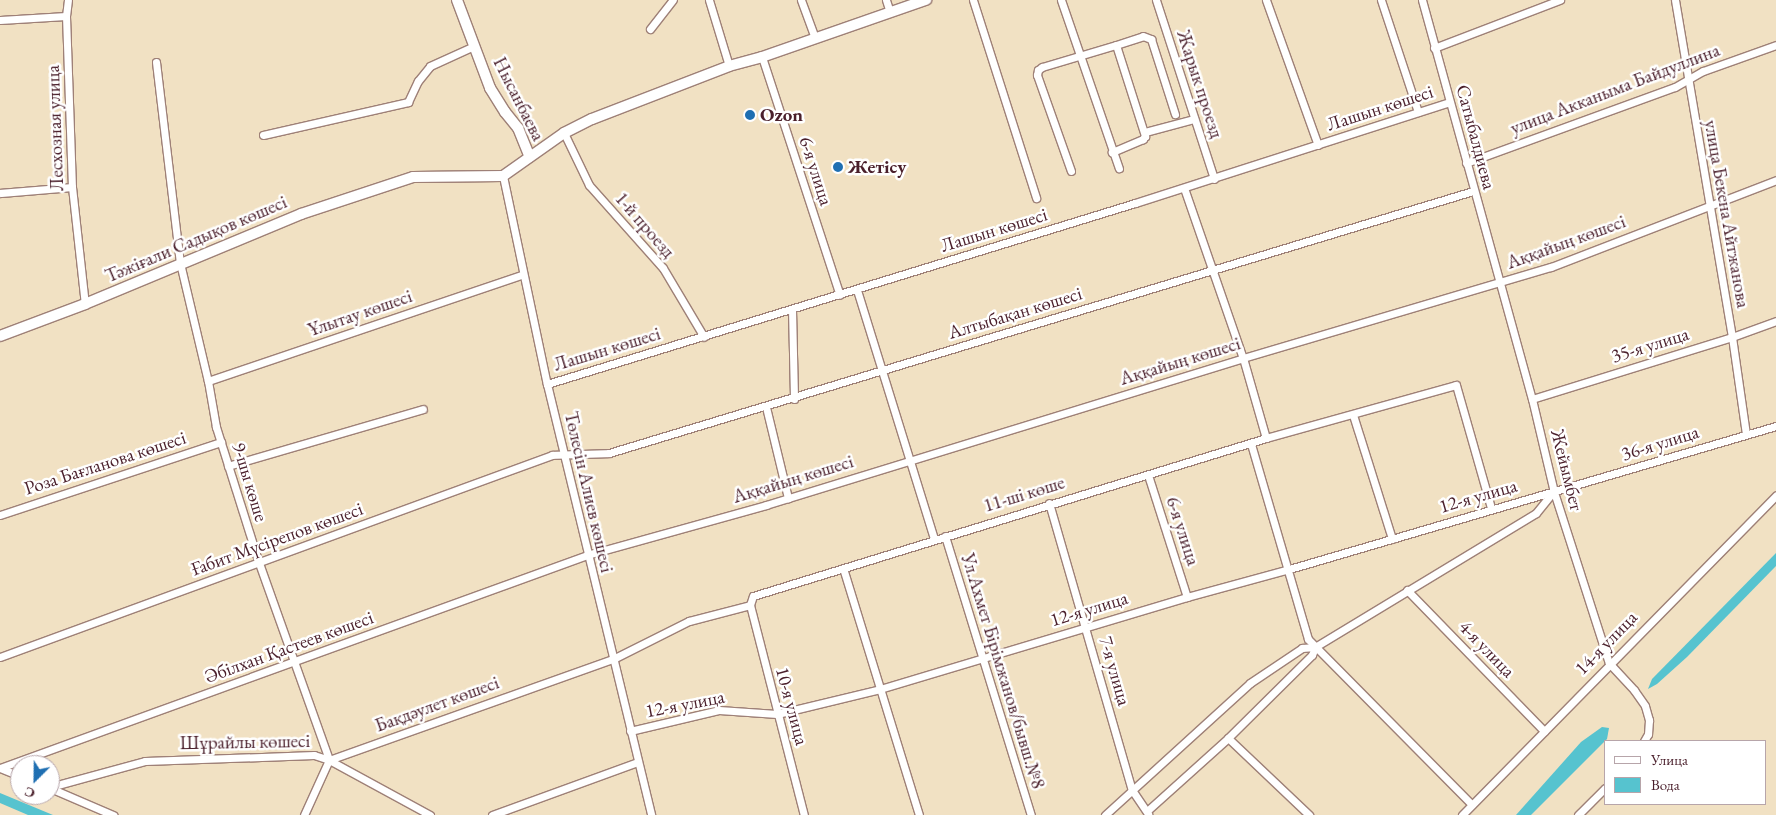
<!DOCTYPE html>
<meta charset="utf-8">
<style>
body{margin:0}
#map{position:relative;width:1776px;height:815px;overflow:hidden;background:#f1e1c3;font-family:"EB Garamond",serif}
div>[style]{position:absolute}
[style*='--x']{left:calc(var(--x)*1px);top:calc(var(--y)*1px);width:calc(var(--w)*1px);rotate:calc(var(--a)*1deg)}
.water>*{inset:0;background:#56c3cf}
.roads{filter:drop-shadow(1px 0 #9e8077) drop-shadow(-1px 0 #9e8077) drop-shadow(0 1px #9e8077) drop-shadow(0 -1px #9e8077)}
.street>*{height:7px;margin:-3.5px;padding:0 3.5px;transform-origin:3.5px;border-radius:3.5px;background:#fff}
.secondary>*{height:10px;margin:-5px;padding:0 5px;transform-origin:5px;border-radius:5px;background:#fff}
.dots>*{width:14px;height:14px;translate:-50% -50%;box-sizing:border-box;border:2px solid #fff;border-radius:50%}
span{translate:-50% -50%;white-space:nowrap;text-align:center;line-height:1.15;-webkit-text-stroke:5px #fff;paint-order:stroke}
.street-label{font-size:19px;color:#4a1f2b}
.poi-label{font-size:19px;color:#4a1f2b;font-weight:700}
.left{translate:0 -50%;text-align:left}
.legend{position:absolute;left:1604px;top:740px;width:162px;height:65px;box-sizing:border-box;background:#fff;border:1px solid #b7a5aa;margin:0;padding:6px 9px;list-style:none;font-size:15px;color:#4a1f2b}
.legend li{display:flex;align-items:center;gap:10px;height:25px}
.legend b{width:25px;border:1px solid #b7a5aa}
.north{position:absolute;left:10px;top:755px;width:50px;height:50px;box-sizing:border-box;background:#fff;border:1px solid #b7a5aa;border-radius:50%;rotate:203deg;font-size:14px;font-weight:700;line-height:20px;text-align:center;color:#4a1f2b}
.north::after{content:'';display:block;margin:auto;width:18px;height:22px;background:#1f6fb2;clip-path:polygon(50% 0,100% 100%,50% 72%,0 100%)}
</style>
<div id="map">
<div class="water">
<i style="clip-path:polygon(1776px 553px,1776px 566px,1687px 657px,1657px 684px,1648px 689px,1652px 679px)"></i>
<i style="clip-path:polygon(1602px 727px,1609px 728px,1607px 739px,1531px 815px,1516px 815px,1581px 742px)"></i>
<i style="clip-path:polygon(0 793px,53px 815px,28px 815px,0 803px)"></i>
</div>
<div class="roads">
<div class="street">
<i style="--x:709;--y:0;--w:69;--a:73.1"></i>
<i style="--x:801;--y:0;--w:40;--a:69.8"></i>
<i style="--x:886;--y:0;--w:13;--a:72"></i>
<i style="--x:973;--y:0;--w:208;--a:72.3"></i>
<i style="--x:1061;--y:0;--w:178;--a:71"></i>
<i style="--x:1156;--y:0;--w:188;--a:72"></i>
<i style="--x:1266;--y:0;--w:154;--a:70.3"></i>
<i style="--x:1381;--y:0;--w:118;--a:71.7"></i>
<i style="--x:1422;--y:0;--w:414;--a:74.6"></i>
<i style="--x:1532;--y:399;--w:96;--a:76.7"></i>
<i style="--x:1554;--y:492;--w:180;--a:72.2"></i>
<i style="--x:1609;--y:663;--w:37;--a:47"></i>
<i style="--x:1634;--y:690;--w:19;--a:55"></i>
<i style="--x:1645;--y:706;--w:15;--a:74"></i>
<i style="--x:1649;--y:720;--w:14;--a:94"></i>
<i style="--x:1648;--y:734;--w:8;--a:120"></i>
<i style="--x:1675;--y:0;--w:342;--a:80.4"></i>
<i style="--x:1732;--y:337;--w:98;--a:81.8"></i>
<i style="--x:66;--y:16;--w:16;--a:-83"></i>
<i style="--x:0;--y:20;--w:66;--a:-3.5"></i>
<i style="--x:66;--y:16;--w:171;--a:88"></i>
<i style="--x:72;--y:187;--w:118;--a:83.7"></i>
<i style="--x:650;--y:29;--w:37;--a:-52"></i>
<i style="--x:1116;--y:45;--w:28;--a:-18"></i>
<i style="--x:1143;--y:36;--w:9;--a:21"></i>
<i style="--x:1151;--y:39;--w:79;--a:72.3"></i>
<i style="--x:1434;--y:48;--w:135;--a:-20.9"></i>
<i style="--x:762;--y:57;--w:250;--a:71.9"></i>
<i style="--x:156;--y:62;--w:202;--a:83.2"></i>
<i style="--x:180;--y:263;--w:121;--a:76.7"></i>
<i style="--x:208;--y:381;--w:47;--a:80.1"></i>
<i style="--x:216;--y:427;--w:143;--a:72.5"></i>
<i style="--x:259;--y:563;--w:209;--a:70.4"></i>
<i style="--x:1145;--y:132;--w:51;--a:-14.9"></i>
<i style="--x:564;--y:133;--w:58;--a:64.3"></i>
<i style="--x:589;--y:185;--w:111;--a:48.3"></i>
<i style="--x:663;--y:268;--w:80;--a:59.3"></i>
<i style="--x:263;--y:135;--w:149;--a:-12.8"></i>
<i style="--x:408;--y:102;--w:23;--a:-65"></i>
<i style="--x:418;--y:81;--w:19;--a:-51"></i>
<i style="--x:430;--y:66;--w:48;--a:-24.4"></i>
<i style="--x:1466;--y:163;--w:222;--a:-20"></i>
<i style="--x:1675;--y:87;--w:32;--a:-30"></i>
<i style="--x:1703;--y:71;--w:77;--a:-19.6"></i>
<i style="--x:1071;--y:171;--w:102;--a:-109.5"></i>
<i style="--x:1037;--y:75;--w:5;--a:-79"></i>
<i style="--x:1038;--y:70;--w:5;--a:-37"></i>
<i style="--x:1042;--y:67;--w:77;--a:-16.6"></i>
<i style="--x:1116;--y:45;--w:96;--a:72.3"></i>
<i style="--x:1145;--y:136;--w:4;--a:124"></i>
<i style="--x:1143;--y:139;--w:34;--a:157"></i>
<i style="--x:503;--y:176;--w:213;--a:78.1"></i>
<i style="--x:547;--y:384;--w:443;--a:76.4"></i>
<i style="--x:1184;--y:188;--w:180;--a:70.9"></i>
<i style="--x:1243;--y:358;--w:83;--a:74"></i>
<i style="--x:0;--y:193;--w:72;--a:-4.8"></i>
<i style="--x:857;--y:290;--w:261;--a:72.8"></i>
<i style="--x:792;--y:309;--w:90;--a:88.7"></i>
<i style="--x:208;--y:381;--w:331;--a:-18.7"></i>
<i style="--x:547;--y:384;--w:615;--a:-17.11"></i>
<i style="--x:1135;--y:203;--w:330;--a:-17.8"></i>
<i style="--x:1532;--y:399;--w:209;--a:-17.2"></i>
<i style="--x:1732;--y:337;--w:47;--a:-20"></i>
<i style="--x:766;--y:407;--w:94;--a:76.4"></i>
<i style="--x:1353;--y:415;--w:130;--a:72.5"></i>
<i style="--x:1251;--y:444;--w:203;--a:73.7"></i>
<i style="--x:1308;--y:639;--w:233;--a:45.3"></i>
<i style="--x:228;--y:466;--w:203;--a:-16.3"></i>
<i style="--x:1148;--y:475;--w:128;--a:72.3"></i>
<i style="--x:1049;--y:503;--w:299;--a:73.9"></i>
<i style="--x:1132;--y:790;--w:29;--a:56"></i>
<i style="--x:0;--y:515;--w:233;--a:-18.3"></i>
<i style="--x:945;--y:536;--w:292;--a:72.9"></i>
<i style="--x:843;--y:568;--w:258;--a:72.9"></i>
<i style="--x:1407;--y:590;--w:197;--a:45.8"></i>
<i style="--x:750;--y:605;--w:217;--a:75.6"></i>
<i style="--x:0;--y:657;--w:588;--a:-20.1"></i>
<i style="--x:552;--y:455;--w:57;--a:-2"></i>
<i style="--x:609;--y:453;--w:903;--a:-16.87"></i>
<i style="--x:630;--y:731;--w:91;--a:-13.3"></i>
<i style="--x:719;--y:710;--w:58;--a:3.9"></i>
<i style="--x:777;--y:714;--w:106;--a:-13.6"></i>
<i style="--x:880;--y:689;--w:320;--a:-16.7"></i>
<i style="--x:1187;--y:597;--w:103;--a:-15.3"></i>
<i style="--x:1286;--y:570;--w:511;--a:-16.38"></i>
<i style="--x:1228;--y:738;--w:112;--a:43.5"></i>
<i style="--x:0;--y:768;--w:624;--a:-19.94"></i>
<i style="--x:587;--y:555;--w:186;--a:-15.6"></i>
<i style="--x:766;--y:505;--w:499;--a:-17.1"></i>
<i style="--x:1243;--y:358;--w:321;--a:-16.5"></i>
<i style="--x:1551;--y:267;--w:241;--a:-21.1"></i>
<i style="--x:0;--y:768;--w:22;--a:22"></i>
<i style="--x:50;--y:787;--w:98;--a:-15.3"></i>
<i style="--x:145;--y:761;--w:169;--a:-2"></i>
<i style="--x:314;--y:755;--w:16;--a:18"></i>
<i style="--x:329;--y:760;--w:115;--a:28.6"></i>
<i style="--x:50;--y:788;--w:69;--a:23.2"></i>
<i style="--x:1147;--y:811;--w:109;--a:-42"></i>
<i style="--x:1228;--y:738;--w:118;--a:-44.7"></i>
<i style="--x:1312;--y:655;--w:9;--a:-69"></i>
<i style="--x:1315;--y:647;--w:258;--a:-31.2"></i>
<i style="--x:1536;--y:513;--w:27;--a:-51"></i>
<i style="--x:304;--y:815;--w:60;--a:-65.6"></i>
<i style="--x:329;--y:760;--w:301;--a:-19.6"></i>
<i style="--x:613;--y:659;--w:85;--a:-26.6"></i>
<i style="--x:689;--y:621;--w:63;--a:-14.7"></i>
<i style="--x:750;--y:605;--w:9;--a:-72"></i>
<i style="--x:753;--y:596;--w:537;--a:-17.12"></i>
<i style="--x:1266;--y:438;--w:197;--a:-15.6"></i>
<i style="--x:1456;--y:385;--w:128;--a:74.1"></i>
<i style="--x:492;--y:815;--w:155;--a:-20"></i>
<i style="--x:1105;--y:815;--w:196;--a:-42.3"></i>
<i style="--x:1250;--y:683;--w:63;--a:-33.9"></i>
<i style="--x:1302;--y:648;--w:13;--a:-4"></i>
<i style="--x:1462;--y:815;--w:448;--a:-45.5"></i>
<i style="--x:1578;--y:815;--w:38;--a:-45"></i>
</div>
<div class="secondary">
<i style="--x:457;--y:0;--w:94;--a:69.4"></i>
<i style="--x:490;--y:88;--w:28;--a:58"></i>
<i style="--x:505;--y:112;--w:21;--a:51"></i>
<i style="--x:518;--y:128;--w:31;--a:68"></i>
<i style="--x:0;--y:336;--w:91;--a:-20.6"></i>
<i style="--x:85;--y:304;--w:234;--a:-22.6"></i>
<i style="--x:301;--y:214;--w:118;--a:-18.3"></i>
<i style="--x:413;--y:177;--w:90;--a:-0.6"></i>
<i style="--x:503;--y:176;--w:75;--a:-35.2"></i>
<i style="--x:564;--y:133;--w:31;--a:-27"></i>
<i style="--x:592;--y:119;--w:147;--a:-21.1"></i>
<i style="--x:729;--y:66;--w:34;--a:-15"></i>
<i style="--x:762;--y:57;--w:174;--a:-19.2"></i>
</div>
</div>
<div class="dots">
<i style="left:750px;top:115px;background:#1f6fb2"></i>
<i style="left:838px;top:167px;background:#1f6fb2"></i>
</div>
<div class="street-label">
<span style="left:1200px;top:84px;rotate:72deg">Жарык проезд</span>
<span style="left:1615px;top:89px;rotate:-21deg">улица Акканыма Байдуллина</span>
<span style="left:519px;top:99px;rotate:63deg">Нысанбаева</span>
<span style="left:1380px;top:108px;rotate:-18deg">Лашын көшесі</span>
<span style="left:55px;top:128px;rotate:-92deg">Лесхозная улица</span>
<span style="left:1476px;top:137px;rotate:75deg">Сатыбалдиева</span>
<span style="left:816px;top:171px;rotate:72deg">6-я улица</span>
<span style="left:1727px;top:214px;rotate:80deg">улица Бекена Айтжанова</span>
<span style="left:645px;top:225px;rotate:49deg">1-й проезд</span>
<span style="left:994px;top:230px;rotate:-17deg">Лашын көшесі</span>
<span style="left:196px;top:239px;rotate:-23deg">Тәжіғали Садықов көшесі</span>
<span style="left:1566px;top:242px;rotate:-20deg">Аққайың көшесі</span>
<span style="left:360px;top:313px;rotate:-19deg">Ұлытау көшесi</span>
<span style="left:1015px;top:313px;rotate:-17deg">Алтыбақан көшесі</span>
<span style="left:1650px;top:345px;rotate:-17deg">35-я улица</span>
<span style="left:607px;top:349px;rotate:-17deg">Лашын көшесі</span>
<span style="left:1180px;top:361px;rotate:-17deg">Аққайың көшесі</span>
<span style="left:1660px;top:443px;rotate:-17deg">36-я улица</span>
<span style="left:105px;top:463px;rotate:-18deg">Роза Бағланова көшесi</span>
<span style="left:1567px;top:470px;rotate:76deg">Жейымбет</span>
<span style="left:793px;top:479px;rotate:-17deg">Аққайың көшесі</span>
<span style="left:250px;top:482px;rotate:73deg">9-шы көше</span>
<span style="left:589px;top:492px;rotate:77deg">Төлесін Алиев көшесі</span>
<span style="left:1024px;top:494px;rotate:-17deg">11-ші көше</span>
<span style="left:1478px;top:496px;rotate:-16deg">12-я улица</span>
<span style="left:1183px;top:531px;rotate:72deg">6-я улица</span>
<span style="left:277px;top:539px;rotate:-20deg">Ғабит Мүсірепов көшесi</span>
<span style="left:1089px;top:609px;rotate:-17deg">12-я улица</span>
<span style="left:1606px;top:643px;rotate:-46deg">14-я улица</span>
<span style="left:289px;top:647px;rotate:-20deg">Әбілхан Қастеев көшесi</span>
<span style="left:1487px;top:649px;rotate:46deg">4-я улица</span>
<span style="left:1003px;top:671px;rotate:73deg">Ул.Ахмет Бірімжанов/бывш.№8</span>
<span style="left:1115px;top:671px;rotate:74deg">7-я улица</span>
<span style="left:437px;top:704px;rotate:-20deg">Бақдәулет көшесi</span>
<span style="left:685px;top:704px;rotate:-11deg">12-я улица</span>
<span style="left:792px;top:706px;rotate:75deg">10-я улица</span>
<span style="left:245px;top:742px;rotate:-1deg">Шұрайлы көшесі</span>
</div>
<div class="poi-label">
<span class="left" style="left:760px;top:115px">Ozon</span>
<span class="left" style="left:848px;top:167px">Жетісу</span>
</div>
<ul class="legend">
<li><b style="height:6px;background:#fff"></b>Улица</li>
<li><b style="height:14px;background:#56c3cf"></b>Вода</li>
</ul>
<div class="north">С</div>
</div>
